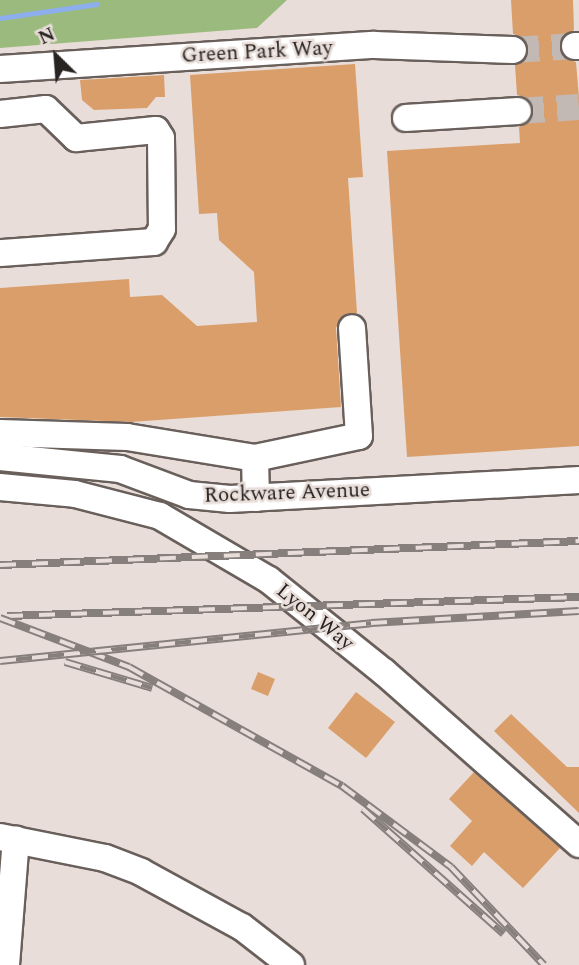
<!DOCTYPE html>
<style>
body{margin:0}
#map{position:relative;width:579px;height:965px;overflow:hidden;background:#e8ddd8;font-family:Spectral,serif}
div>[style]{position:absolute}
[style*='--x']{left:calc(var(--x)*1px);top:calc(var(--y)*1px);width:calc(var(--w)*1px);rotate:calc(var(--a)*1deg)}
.green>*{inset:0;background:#9bbb7e}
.stream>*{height:5px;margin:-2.5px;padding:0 2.5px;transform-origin:2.5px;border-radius:2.5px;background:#8daeed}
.building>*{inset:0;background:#da9e6a}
.minor-tunnel>*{height:26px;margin-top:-13px;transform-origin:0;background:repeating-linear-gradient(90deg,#c2b8b4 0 26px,transparent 0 39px)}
.roads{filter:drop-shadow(2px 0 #695f5b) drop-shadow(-2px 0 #695f5b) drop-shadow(0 2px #695f5b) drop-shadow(0 -2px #695f5b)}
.minor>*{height:26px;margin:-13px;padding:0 13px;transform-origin:13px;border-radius:13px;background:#fff}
.rail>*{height:8px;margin-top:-4px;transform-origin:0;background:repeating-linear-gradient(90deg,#e8ddd8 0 16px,#877f7c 0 32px);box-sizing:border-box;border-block:2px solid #877f7c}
span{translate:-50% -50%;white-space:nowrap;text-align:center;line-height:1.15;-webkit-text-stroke:5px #e8ddd8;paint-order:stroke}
.street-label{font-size:21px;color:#282422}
.north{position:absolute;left:21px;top:21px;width:70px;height:70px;-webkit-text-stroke:5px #e8ddd8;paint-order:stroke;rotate:335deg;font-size:19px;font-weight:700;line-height:28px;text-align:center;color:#282422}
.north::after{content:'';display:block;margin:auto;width:24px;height:32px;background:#282422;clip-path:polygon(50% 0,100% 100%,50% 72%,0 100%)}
</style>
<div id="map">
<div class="green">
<i style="clip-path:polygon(0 0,287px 0,257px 28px,0 48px)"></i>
</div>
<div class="stream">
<i style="--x:0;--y:18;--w:98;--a:-8.2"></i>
</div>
<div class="building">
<i style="clip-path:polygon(511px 0,573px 0,574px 30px,562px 38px,559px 47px,567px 59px,576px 62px,579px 98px,579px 446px,407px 457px,387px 151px,520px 143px,519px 127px,532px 119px,534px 109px,526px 97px,517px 95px,515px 65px,526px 59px,529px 50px,522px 37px,513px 34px)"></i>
<i style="clip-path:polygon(355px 64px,363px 177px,348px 178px,357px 313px,343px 315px,336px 328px,341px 407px,131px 422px,0 417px,0 288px,129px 279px,130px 297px,162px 295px,197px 326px,257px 322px,254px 272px,219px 240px,217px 213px,199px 214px,190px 75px)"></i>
<i style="clip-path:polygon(164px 75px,165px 97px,156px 97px,147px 108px,94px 110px,82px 100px,80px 80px)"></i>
<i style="clip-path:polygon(258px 672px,275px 679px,268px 696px,251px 689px)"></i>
<i style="clip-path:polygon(356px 692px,395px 722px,366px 758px,328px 728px)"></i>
<i style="clip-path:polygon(511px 714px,567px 767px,579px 767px,579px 813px,494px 731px)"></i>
<i style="clip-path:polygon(474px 772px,560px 848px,523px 888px,484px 852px,472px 866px,450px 846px,472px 821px,449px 799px)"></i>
</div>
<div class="minor-tunnel">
<i style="--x:513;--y:50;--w:62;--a:-3.7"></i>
<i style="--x:518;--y:111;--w:61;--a:-3.8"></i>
</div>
<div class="roads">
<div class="minor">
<i style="--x:575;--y:46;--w:4;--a:0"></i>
<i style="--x:0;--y:69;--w:375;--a:-3.7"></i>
<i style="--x:374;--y:45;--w:139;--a:2.1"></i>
<i style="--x:0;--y:114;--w:46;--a:-6.2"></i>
<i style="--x:46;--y:109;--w:42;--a:44"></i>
<i style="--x:76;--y:138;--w:80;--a:-5.7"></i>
<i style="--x:156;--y:130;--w:9;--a:58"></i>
<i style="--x:161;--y:138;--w:91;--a:89.4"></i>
<i style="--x:162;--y:229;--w:15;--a:122"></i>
<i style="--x:154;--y:242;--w:154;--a:175.9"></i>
<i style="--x:406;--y:118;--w:112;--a:-3.6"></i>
<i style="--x:0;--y:433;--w:127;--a:1.8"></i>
<i style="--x:127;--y:437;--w:130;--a:9.3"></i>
<i style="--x:255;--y:458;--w:40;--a:88.6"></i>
<i style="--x:0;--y:457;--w:121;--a:5.7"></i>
<i style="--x:120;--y:469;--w:74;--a:20.6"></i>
<i style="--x:189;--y:495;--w:41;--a:5.6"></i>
<i style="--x:230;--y:499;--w:350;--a:-3.1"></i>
<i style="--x:255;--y:458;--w:106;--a:-11.9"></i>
<i style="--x:359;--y:436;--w:108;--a:-93.7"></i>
<i style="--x:0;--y:487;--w:75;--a:5.3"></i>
<i style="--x:75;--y:494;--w:88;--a:14.5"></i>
<i style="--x:160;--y:516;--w:126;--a:30.4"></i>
<i style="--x:269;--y:580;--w:147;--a:38.7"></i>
<i style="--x:384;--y:672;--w:260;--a:41.4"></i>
<i style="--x:0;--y:837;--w:107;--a:11.3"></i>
<i style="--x:105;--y:858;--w:39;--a:21"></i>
<i style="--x:141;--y:872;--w:115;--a:28.6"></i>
<i style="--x:242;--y:927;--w:62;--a:37.8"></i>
<i style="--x:6;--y:965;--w:126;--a:-85.5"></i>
</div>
</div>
<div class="rail">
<i style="--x:0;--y:565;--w:579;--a:-2.37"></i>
<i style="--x:7;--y:616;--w:572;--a:-1.9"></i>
<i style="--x:0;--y:618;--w:138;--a:20.8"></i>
<i style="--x:129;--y:667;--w:244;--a:29.2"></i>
<i style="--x:342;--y:786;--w:136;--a:36.6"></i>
<i style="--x:451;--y:867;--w:135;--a:46.5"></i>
<i style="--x:0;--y:661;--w:373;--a:-5.8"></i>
<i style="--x:371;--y:623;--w:208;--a:-3.3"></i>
<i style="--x:65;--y:662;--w:91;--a:16.6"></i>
<i style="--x:363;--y:809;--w:188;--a:41.6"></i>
</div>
<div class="street-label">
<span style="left:257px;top:52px;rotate:-3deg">Green Park Way</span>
<span style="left:287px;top:493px;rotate:-2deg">Rockware Avenue</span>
<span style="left:315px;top:617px;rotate:39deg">Lyon Way</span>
</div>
<div class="north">N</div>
</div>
